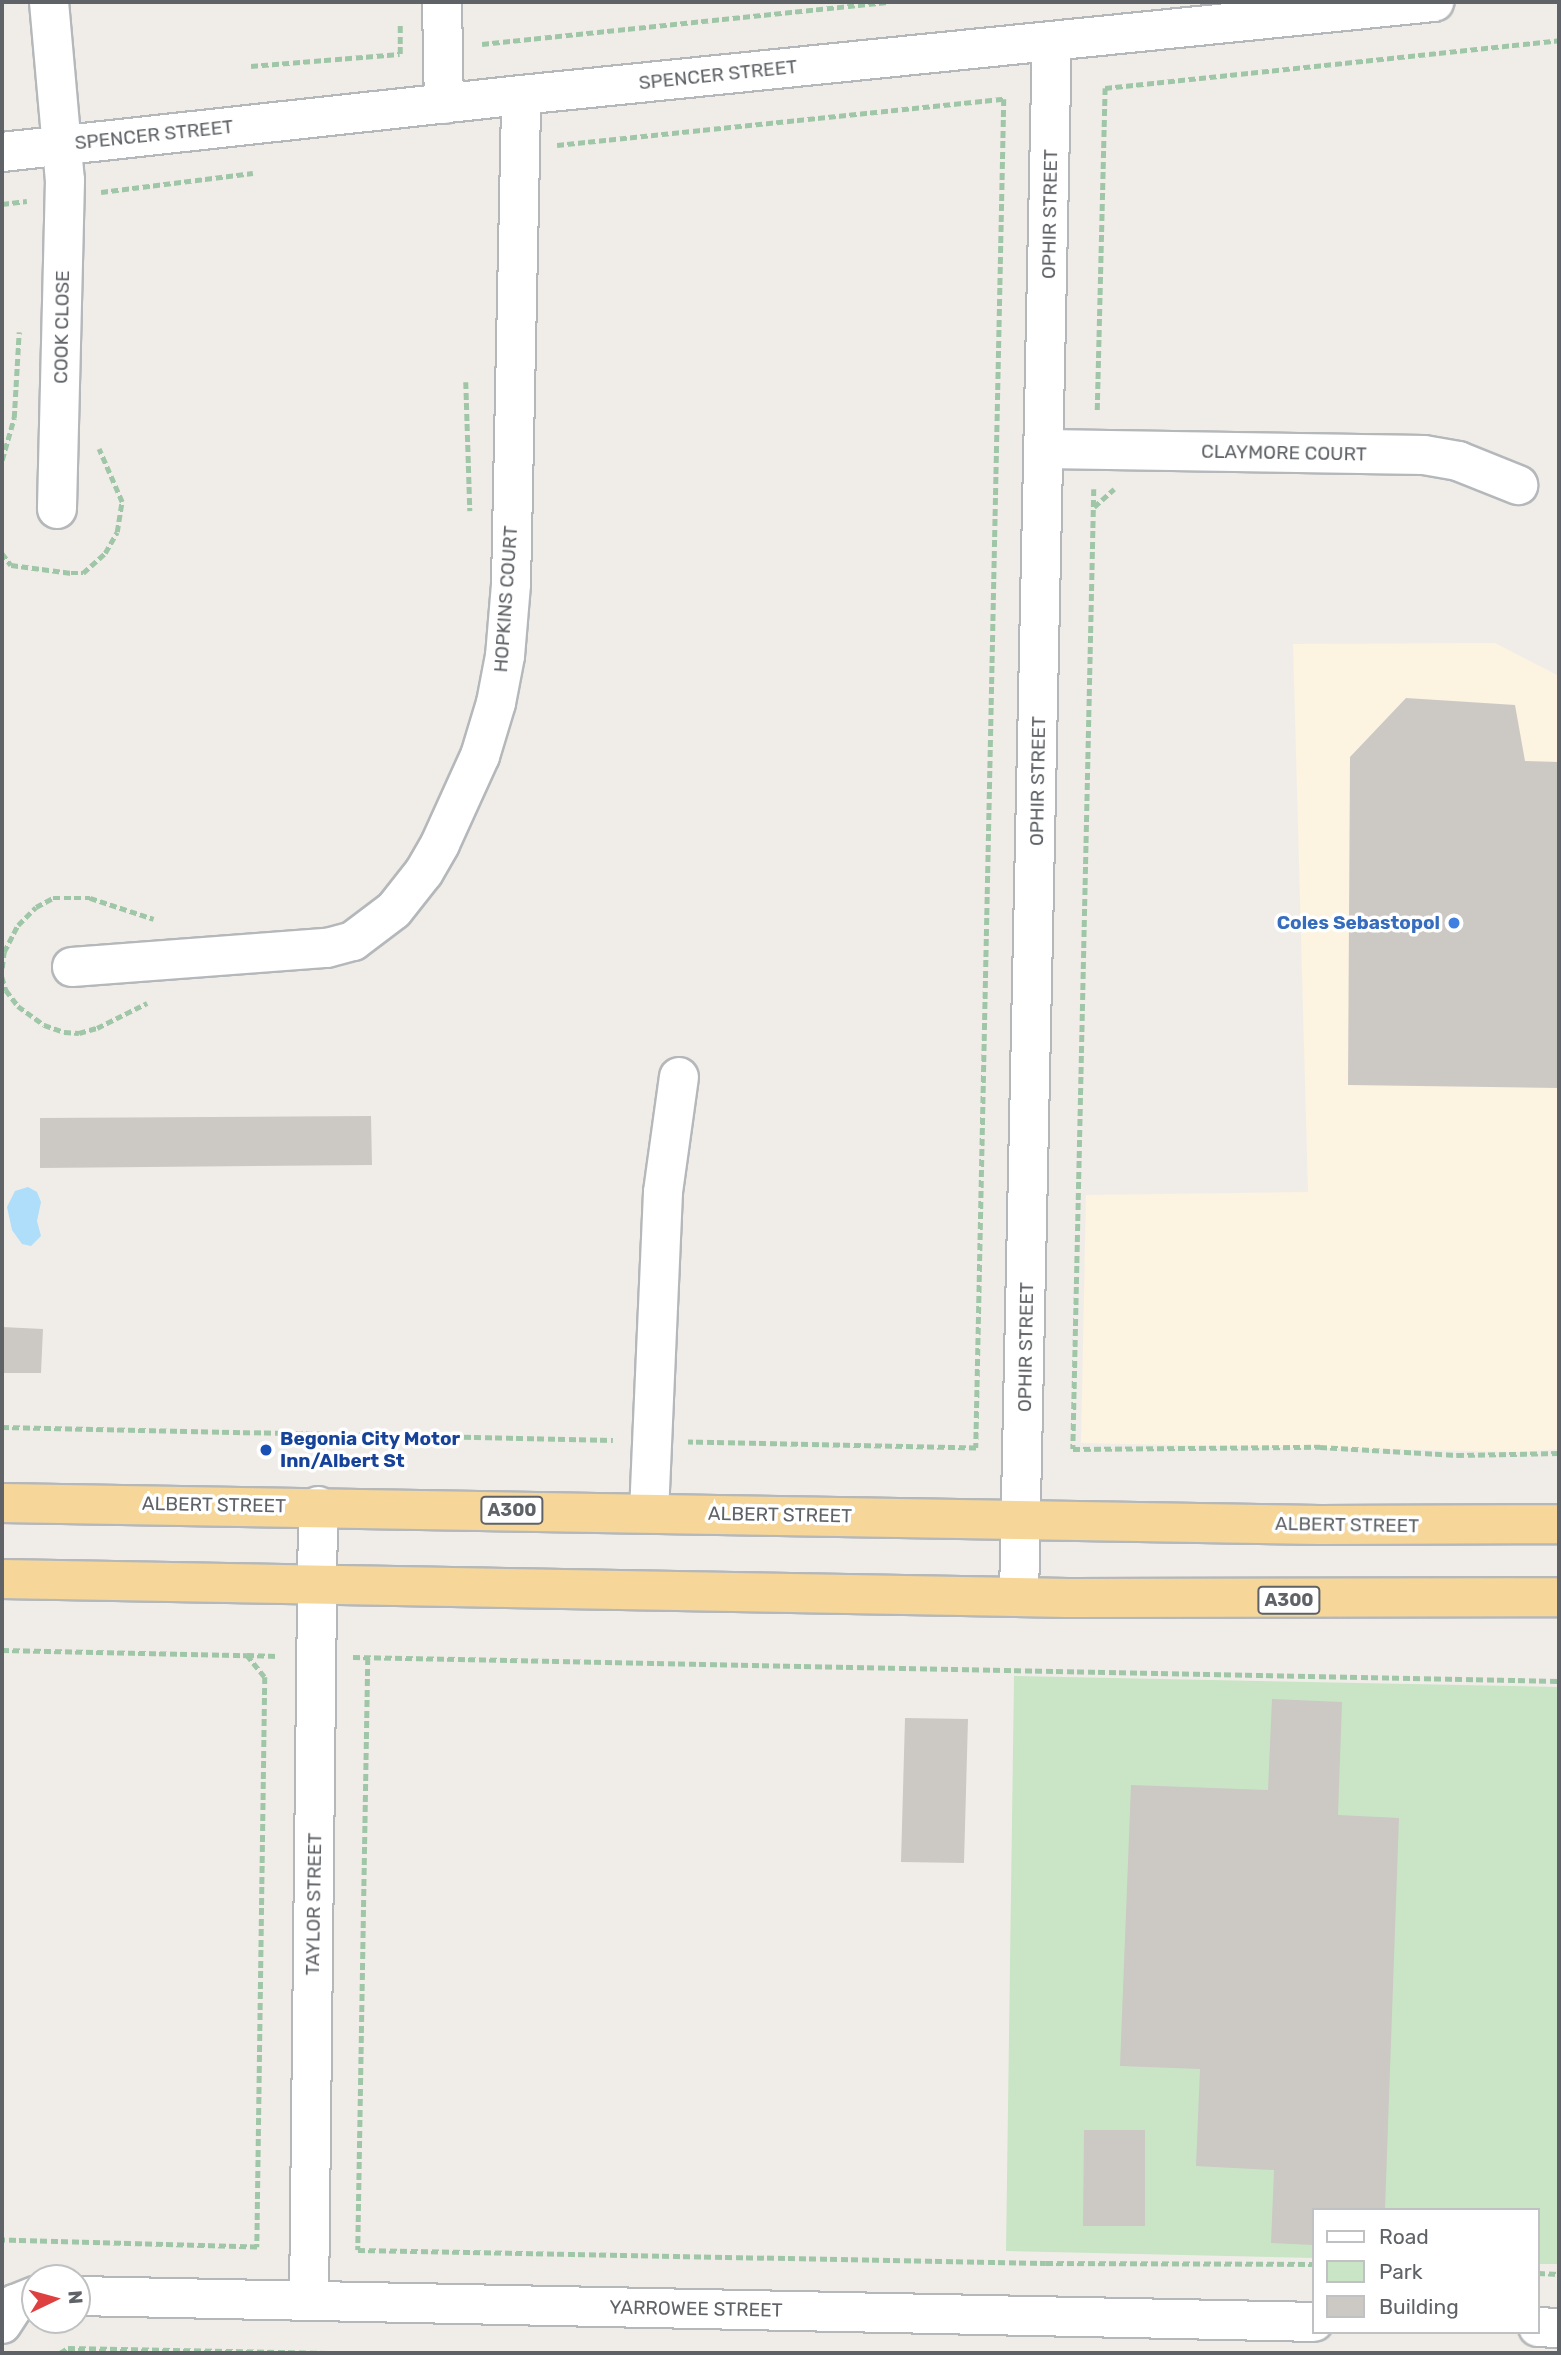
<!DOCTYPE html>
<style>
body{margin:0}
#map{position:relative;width:1561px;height:2355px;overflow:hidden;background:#f0ede8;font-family:Rubik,sans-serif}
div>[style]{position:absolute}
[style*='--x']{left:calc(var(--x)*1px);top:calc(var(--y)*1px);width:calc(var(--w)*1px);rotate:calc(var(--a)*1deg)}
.commercial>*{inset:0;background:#fcf3e1}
.green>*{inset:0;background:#c9e5c6}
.water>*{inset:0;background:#aedef9}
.building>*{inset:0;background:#ccc8c4}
.path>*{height:4.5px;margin-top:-2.25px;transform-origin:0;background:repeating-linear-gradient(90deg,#a0c6a8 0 7px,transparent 0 10.5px)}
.roads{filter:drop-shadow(2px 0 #b5b8bb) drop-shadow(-2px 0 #b5b8bb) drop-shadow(0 2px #b5b8bb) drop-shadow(0 -2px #b5b8bb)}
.minor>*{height:38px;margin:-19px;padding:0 19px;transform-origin:19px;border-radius:19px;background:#fff}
.highway>*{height:38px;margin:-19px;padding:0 19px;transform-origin:19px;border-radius:19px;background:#f6d799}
.dots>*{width:19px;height:19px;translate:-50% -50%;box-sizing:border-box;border:4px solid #fff;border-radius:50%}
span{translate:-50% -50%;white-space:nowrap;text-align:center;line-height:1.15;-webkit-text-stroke:7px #fff;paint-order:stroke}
.shield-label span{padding:2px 5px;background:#fff;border:2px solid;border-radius:5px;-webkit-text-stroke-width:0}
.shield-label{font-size:18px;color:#5f6367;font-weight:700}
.street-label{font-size:19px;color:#5f6367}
.shop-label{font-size:19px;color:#366cbe;font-weight:700}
.right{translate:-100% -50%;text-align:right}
.transit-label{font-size:19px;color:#164399;font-weight:700}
.left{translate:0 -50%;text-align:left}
.frame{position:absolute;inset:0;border:4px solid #5f6367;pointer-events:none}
.legend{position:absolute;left:1312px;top:2208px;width:228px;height:126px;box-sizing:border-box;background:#fff;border:2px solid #bfc1c2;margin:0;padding:9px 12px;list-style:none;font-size:21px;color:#5f6367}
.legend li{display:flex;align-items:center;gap:14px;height:35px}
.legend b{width:35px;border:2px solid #bfc1c2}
.north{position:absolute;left:21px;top:2264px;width:70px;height:70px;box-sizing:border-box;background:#fff;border:2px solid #bfc1c2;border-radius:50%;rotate:85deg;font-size:19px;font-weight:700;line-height:28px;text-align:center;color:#5f6367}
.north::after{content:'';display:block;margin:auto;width:24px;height:32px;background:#de4040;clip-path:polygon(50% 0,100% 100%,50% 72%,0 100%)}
</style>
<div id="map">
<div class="commercial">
<i style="clip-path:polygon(1495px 643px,1559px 676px,1559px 1449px,1521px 1452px,1081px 1443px,1086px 1195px,1308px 1192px,1293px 644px)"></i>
</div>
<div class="green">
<i style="clip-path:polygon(1014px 1676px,1559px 1687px,1559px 2264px,1538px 2264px,1538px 2210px,1314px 2210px,1314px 2258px,1006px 2251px)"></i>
</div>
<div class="water">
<i style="clip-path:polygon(28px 1187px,37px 1192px,41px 1202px,37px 1221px,41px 1236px,31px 1246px,22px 1244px,12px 1230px,7px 1207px,15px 1191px)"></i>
</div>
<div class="building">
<i style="clip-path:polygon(1406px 698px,1515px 705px,1525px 761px,1559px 762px,1559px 1088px,1348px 1085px,1350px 757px)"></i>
<i style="clip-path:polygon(371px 1116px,372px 1165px,40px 1168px,40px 1118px)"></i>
<i style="clip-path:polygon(2px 1327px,43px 1329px,41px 1373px,2px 1373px)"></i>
<i style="clip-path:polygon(1272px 1699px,1342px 1702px,1338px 1815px,1399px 1818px,1385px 2210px,1314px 2210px,1314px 2245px,1271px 2243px,1274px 2170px,1196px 2166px,1200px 2069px,1120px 2066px,1131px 1785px,1268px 1790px)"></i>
<i style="clip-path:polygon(905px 1718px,968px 1719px,964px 1863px,901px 1862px)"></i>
<i style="clip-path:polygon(1084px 2130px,1145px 2130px,1145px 2226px,1083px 2226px)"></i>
</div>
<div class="path">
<i style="--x:482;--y:44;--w:410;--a:-5.9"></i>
<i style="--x:251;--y:66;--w:149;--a:-4.6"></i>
<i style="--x:400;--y:54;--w:29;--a:-90"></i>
<i style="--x:557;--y:145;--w:449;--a:-5.9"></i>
<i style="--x:1004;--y:99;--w:1349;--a:91.19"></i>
<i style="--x:976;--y:1448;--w:288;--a:-178.8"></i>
<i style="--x:101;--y:192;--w:153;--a:-7.1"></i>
<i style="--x:2;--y:204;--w:25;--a:-7"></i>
<i style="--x:466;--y:382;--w:129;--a:88.2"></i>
<i style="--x:1097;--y:410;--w:322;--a:-88.6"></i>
<i style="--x:1105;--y:88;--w:457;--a:-6"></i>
<i style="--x:2;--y:460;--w:44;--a:-74.1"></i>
<i style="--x:14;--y:418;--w:86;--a:-86.7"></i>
<i style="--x:1094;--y:489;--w:960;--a:91.25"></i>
<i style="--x:1073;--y:1449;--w:247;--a:-0.5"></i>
<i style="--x:1320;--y:1447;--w:137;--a:3.3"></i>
<i style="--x:1457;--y:1455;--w:102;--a:-1.1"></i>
<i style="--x:1094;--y:507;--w:27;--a:-42"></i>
<i style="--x:2;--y:553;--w:15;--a:53"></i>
<i style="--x:11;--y:565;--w:61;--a:7.6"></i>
<i style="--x:71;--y:573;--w:12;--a:0"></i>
<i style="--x:83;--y:573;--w:30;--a:-42"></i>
<i style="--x:105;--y:553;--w:24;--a:-60"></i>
<i style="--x:117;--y:532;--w:30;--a:-81"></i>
<i style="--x:122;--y:502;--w:58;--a:-113.5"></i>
<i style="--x:2;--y:968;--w:16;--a:-83"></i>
<i style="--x:4;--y:952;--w:30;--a:-63"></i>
<i style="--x:18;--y:925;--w:25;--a:-45"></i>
<i style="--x:36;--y:907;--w:19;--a:-28"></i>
<i style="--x:53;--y:898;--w:37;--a:0"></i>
<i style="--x:90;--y:898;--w:67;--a:18.2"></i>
<i style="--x:2;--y:977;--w:14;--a:73"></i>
<i style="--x:6;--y:990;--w:20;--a:53"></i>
<i style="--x:18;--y:1006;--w:32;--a:36"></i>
<i style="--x:44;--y:1025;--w:21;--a:19"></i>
<i style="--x:64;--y:1032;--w:15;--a:4"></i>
<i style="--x:79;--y:1033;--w:19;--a:-16"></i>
<i style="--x:97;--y:1028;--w:56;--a:-26.6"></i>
<i style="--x:2;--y:1427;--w:611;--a:1.22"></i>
<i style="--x:2;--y:1650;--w:245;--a:1.2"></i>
<i style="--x:247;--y:1655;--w:28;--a:51"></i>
<i style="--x:265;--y:1677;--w:570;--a:90.8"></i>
<i style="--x:257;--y:2247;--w:255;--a:-178.4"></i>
<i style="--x:247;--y:1655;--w:31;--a:2"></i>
<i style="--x:353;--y:1657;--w:1206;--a:1.14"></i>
<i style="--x:368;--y:1658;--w:592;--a:90.97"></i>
<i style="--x:358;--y:2250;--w:688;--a:1.08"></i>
<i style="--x:1046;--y:2263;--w:268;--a:0.2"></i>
<i style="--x:1538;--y:2273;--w:21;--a:3"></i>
<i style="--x:60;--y:2353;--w:9;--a:-32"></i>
<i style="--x:68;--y:2348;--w:261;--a:1.1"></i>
</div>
<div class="roads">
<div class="minor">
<i style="--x:49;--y:2;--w:179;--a:84.9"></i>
<i style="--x:65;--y:180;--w:329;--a:91.4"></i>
<i style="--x:442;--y:2;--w:102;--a:88.9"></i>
<i style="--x:2;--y:152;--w:522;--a:-6.27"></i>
<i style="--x:521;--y:95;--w:918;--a:-5.82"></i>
<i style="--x:1046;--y:449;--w:378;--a:0.9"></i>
<i style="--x:1424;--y:455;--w:35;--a:10"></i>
<i style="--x:1458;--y:461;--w:65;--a:21.8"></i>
<i style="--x:72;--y:967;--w:256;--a:-4.3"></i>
<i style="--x:327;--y:948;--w:27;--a:-15"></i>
<i style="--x:353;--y:941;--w:51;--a:-37.1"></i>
<i style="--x:394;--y:910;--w:48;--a:-51.7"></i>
<i style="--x:424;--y:872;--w:32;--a:-60"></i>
<i style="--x:440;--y:844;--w:97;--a:-65.6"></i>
<i style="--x:480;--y:756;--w:55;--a:-73.2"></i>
<i style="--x:496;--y:703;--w:48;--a:-79.2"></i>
<i style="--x:505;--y:656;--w:72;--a:-85.2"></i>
<i style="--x:511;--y:584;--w:489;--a:-88.8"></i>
<i style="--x:649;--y:1513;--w:321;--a:-87.5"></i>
<i style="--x:663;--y:1192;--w:116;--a:-82.1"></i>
<i style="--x:1019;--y:1597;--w:1556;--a:-88.79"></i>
<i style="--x:77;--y:2296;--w:1237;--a:1.2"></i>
<i style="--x:309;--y:2301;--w:795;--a:-89.35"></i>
<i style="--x:2;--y:2324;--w:24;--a:-57"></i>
<i style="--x:15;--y:2304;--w:22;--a:-22"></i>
<i style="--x:1538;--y:2327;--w:21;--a:3"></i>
</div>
<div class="highway">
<i style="--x:2;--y:1503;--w:1318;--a:0.96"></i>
<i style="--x:1320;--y:1525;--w:239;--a:-0.2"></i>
<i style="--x:2;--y:1579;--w:1066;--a:1.02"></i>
<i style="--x:1068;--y:1598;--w:491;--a:-0.1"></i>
</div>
</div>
<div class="dots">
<i style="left:1454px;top:923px;background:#3f7fe0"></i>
<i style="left:266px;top:1450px;background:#1a4fb4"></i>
</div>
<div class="shield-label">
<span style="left:512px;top:1510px">A300</span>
<span style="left:1289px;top:1600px">A300</span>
</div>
<div class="street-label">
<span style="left:718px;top:75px;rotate:-6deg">SPENCER STREET</span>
<span style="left:154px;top:135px;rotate:-6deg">SPENCER STREET</span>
<span style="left:1050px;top:214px;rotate:-89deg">OPHIR STREET</span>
<span style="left:62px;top:327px;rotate:-89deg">COOK CLOSE</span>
<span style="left:1284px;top:453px;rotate:1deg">CLAYMORE COURT</span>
<span style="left:506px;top:599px;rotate:-86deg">HOPKINS COURT</span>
<span style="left:1038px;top:781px;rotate:-89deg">OPHIR STREET</span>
<span style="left:1026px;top:1347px;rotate:-89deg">OPHIR STREET</span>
<span style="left:214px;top:1505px;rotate:1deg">ALBERT STREET</span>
<span style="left:780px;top:1515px;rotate:1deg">ALBERT STREET</span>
<span style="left:1347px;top:1525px;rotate:1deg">ALBERT STREET</span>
<span style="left:314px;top:1904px;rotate:-89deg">TAYLOR STREET</span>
<span style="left:696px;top:2309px;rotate:1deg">YARROWEE STREET</span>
</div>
<div class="shop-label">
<span class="right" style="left:1440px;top:923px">Coles Sebastopol</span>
</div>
<div class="transit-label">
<span class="left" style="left:280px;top:1450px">Begonia City Motor<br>Inn/Albert St</span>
</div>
<div class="frame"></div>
<ul class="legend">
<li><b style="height:9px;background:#fff"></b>Road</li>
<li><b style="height:19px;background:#c9e5c6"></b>Park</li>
<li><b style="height:19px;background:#ccc8c4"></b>Building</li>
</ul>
<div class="north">N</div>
</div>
